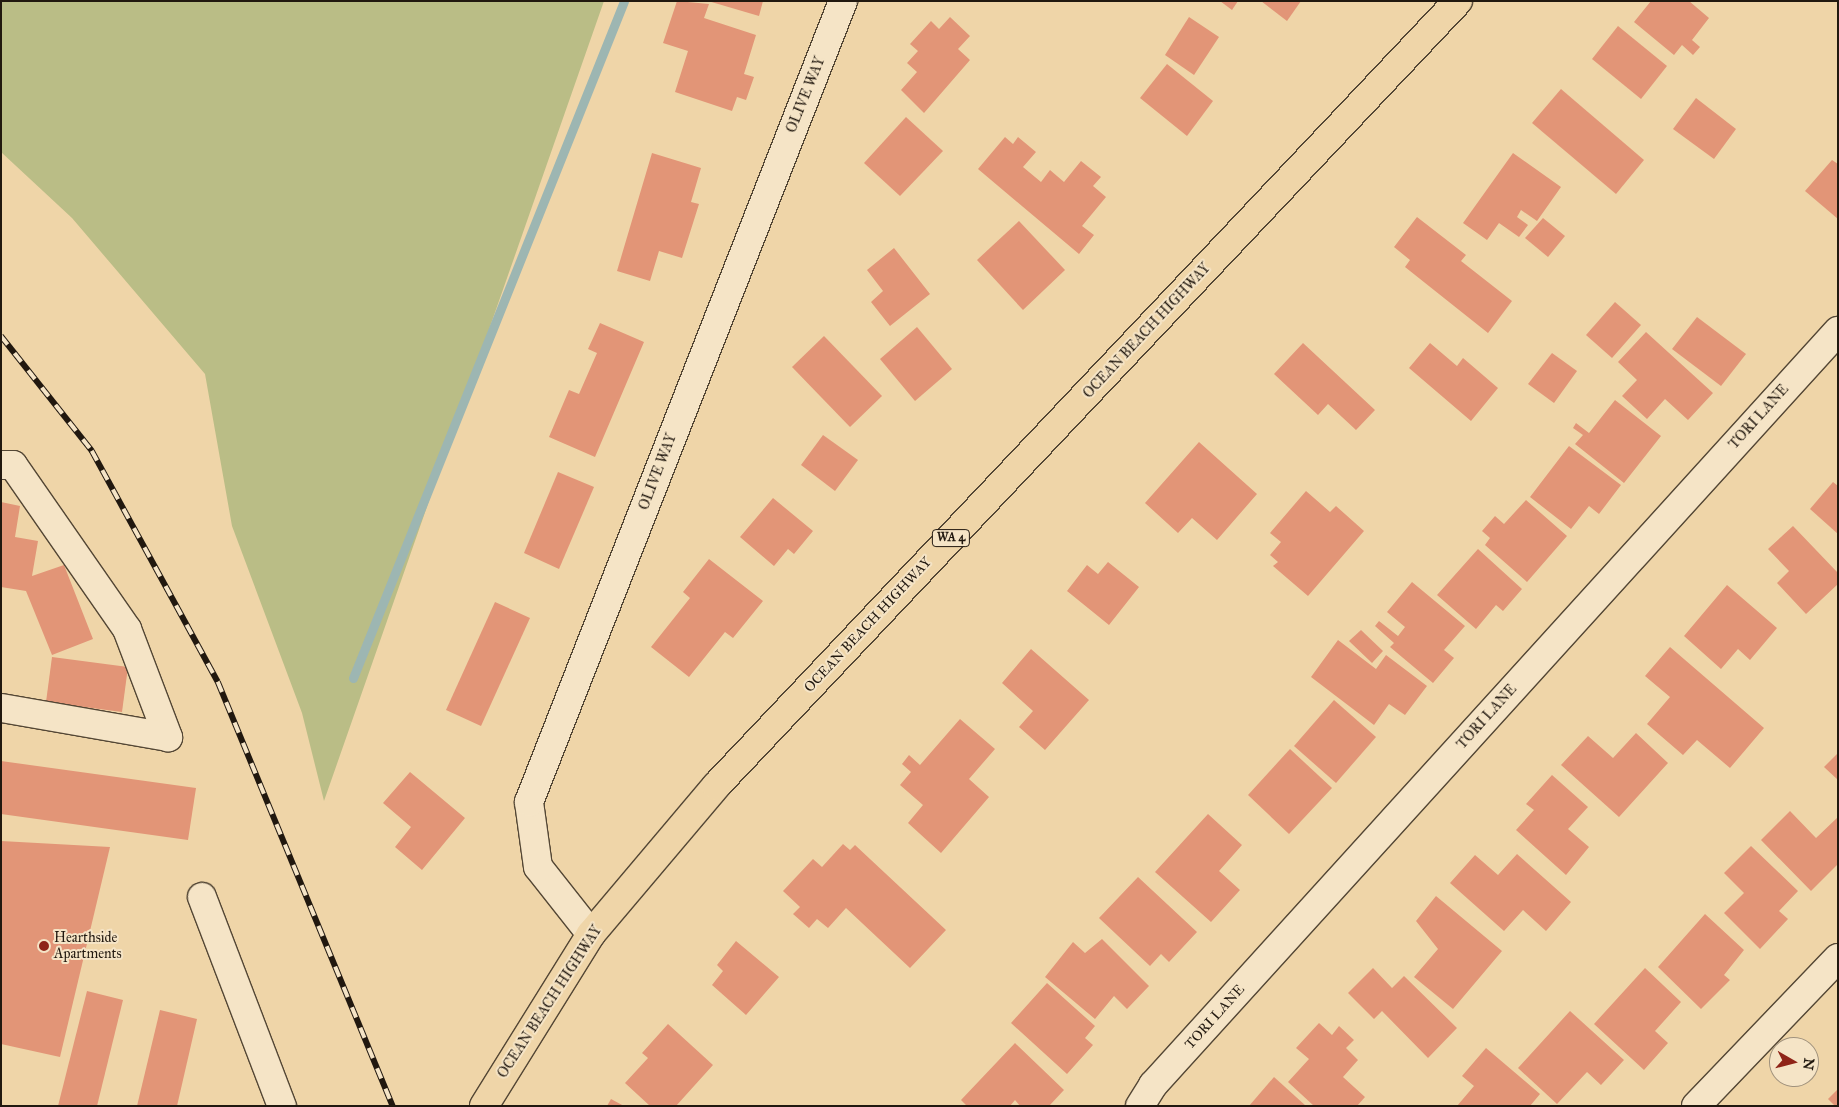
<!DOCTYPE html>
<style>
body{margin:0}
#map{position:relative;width:1839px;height:1107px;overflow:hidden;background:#efd5a8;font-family:"IM FELL Great Primer",serif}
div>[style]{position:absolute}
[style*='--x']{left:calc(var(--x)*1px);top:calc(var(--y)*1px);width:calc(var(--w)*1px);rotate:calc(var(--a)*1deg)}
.green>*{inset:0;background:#babd86}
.stream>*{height:9px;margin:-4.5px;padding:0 4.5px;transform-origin:4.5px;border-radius:4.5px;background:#9db6b2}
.building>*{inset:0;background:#e29577}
.roads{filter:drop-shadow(1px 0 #544735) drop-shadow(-1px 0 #544735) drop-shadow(0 1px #544735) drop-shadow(0 -1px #544735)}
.minor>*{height:28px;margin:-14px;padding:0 14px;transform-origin:14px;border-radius:14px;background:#f5e4c6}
.major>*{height:28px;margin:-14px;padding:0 14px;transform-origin:14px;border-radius:14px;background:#efd5a8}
.rail>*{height:5.5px;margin-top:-2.75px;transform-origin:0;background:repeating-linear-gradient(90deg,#f5e4c6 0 11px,#21180f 0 22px);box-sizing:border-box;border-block:1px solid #21180f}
.dots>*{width:14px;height:14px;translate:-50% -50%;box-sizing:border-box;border:2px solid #f5e4c6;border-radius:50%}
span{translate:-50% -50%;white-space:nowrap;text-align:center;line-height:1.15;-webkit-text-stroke:4px #f5e4c6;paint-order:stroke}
.shield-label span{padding:1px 4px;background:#f5e4c6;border:1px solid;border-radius:4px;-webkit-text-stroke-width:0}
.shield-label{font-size:12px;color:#21180f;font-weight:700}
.street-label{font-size:14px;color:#21180f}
.poi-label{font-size:14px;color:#21180f}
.left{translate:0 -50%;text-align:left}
.frame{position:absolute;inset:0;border:2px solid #21180f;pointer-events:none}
.north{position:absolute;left:1769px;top:1037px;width:50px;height:50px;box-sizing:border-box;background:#f5e4c6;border:1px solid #a0927d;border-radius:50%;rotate:98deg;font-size:14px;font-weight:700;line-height:20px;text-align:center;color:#21180f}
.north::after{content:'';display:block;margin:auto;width:18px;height:22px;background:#8f2418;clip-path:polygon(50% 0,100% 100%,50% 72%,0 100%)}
</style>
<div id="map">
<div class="green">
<i style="clip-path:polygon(1px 1px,604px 1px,324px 801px,302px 713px,232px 526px,205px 374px,72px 218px,1px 152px)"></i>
</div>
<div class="stream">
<i style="--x:353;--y:678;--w:729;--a:-68.18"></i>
</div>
<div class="building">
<i style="clip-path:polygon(677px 1px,709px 4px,704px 18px,756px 35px,744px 74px,754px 77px,746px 100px,737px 97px,732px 111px,675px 92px,688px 51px,663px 43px)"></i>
<i style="clip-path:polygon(708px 1px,763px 1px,759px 16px)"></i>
<i style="clip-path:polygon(1220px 1px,1238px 1px,1232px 10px)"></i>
<i style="clip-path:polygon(1261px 1px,1301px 1px,1287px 21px)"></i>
<i style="clip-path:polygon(1651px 1px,1689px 1px,1709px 18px,1692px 40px,1700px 47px,1693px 55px,1682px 45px,1674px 55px,1634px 22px)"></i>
<i style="clip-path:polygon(950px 17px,970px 36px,958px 49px,970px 60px,924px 113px,901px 90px,917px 72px,907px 63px,918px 51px,910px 44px,931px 21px,939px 29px)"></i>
<i style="clip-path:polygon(1189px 17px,1219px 37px,1194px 75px,1165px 55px)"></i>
<i style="clip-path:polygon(1618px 26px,1667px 66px,1641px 99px,1592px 59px)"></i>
<i style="clip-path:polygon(1167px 64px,1213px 101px,1187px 136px,1140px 98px)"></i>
<i style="clip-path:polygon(1561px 89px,1644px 160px,1616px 194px,1532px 123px)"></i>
<i style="clip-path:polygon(1696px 98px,1736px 129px,1714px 159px,1673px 129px)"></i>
<i style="clip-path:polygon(906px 117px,943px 151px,900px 196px,864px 163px)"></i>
<i style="clip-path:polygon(1005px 137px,1013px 144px,1018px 137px,1036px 152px,1023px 167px,1041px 182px,1050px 170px,1064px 182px,1081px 161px,1101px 177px,1093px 186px,1106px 197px,1082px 226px,1094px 235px,1079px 254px,978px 169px)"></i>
<i style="clip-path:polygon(652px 153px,701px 168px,691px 202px,699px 204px,682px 258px,659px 251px,650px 281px,617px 271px)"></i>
<i style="clip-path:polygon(1513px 153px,1561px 187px,1537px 221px,1521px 210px,1517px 217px,1528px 225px,1519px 237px,1499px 223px,1487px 240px,1463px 223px)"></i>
<i style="clip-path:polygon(1832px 160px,1838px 164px,1838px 219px,1805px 191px)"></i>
<i style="clip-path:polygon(1417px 217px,1466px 255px,1461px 261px,1512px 301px,1488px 333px,1405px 267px,1410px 260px,1394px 247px)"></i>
<i style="clip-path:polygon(1543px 218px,1565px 236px,1548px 257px,1525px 238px)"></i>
<i style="clip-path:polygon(1019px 221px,1065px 270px,1023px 310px,977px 260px)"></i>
<i style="clip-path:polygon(894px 248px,930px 294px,890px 326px,871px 302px,883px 291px,867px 270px)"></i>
<i style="clip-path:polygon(1615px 302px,1641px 325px,1612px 358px,1586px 335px)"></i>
<i style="clip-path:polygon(1697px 317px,1746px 354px,1721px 386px,1672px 349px)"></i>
<i style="clip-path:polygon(600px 323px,644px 342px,595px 457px,549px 437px,569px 390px,579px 394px,597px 353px,588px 349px)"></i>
<i style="clip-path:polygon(917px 327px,952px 369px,915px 401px,880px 359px)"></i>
<i style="clip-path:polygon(1646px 332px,1713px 393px,1688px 420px,1665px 399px,1647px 419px,1622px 396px,1637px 380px,1618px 362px)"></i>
<i style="clip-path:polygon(824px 336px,882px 396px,850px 427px,792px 367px)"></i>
<i style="clip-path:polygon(1303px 343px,1375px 410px,1356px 430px,1328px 404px,1318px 415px,1274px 374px)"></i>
<i style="clip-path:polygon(1430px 343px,1457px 366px,1463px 358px,1498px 388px,1471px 421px,1409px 368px)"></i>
<i style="clip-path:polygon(1552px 353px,1577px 371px,1554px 403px,1528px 384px)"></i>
<i style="clip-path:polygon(1615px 400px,1661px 436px,1624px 483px,1575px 444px,1583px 435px,1573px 428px,1576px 423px,1589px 433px)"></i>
<i style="clip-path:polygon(823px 435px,858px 460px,835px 491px,801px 465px)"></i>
<i style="clip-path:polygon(1199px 442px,1257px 494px,1217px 540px,1192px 518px,1178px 533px,1145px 503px)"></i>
<i style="clip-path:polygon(1569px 446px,1621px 485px,1599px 514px,1589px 506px,1571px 529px,1530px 497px)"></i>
<i style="clip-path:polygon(558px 472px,594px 487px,559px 569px,524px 553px)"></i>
<i style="clip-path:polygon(1833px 482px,1838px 486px,1838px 534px,1810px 509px)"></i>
<i style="clip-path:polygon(1306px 491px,1330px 512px,1336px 506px,1364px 531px,1308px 596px,1273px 566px,1278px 562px,1270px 555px,1281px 542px,1270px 533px)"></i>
<i style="clip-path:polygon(773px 498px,813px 531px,794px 554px,788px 549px,774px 566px,740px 537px)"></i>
<i style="clip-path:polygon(1526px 500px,1567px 536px,1527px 582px,1485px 545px,1490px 538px,1482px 531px,1495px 516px,1504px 524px)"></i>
<i style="clip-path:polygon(1px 502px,20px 506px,15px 537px,38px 541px,32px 576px,64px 565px,93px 639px,52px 655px,26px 591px,1px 587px)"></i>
<i style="clip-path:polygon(1793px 526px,1838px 573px,1838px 584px,1806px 614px,1777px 583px,1789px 571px,1768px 549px)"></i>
<i style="clip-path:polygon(1478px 549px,1522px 589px,1503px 611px,1496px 605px,1476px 629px,1437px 595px)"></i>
<i style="clip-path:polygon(709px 559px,763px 601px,733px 638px,725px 632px,689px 677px,651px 647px,690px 598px,683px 592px)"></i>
<i style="clip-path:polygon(1108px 562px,1139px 587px,1109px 625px,1067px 591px,1087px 565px,1098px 574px)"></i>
<i style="clip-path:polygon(1412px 582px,1465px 626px,1444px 650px,1454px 658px,1433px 683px,1390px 647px,1394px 643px,1375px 626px,1379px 621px,1398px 636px,1405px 627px,1387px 612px)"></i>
<i style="clip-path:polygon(1727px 585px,1777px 628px,1750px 660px,1738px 649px,1721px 669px,1684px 636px)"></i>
<i style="clip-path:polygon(495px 602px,530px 618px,481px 726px,446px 710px)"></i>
<i style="clip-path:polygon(1361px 630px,1383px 651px,1372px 663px,1349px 641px)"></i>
<i style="clip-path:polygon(1338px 640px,1376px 669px,1386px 655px,1427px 686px,1405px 715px,1389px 704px,1374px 725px,1311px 677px)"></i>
<i style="clip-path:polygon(1670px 647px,1764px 728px,1730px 768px,1697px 740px,1683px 755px,1647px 724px,1670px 697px,1645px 676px)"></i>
<i style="clip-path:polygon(1031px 649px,1089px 700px,1045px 750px,1019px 727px,1033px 711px,1002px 683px)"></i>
<i style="clip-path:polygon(52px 657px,128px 667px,122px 712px,46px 702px)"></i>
<i style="clip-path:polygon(1334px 700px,1376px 737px,1336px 783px,1294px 746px)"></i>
<i style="clip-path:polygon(960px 719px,995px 749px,969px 779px,989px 797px,941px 853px,908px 823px,923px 805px,900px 785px,911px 772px,902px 764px,909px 755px,920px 765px)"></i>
<i style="clip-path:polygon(1636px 733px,1668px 763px,1619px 817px,1561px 765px,1588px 736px,1613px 758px)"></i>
<i style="clip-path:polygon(1290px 749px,1332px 788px,1289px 834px,1248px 795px)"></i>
<i style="clip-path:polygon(1838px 753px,1838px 780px,1824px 767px)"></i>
<i style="clip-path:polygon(1px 761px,196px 788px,188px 840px,1px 814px)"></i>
<i style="clip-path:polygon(410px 772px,465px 818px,422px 870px,395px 847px,411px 827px,383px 803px)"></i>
<i style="clip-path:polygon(1552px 775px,1588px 807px,1568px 829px,1589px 847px,1566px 875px,1516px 830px,1534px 810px,1526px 804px)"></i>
<i style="clip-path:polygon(1790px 811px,1816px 838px,1838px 817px,1838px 864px,1811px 891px,1761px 840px)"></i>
<i style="clip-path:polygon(1208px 814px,1242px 845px,1219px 871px,1240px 890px,1211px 922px,1155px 872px)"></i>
<i style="clip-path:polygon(1px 841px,110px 847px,60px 1057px,1px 1044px)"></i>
<i style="clip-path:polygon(843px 844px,850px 850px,855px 845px,946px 930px,910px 968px,846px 908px,828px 928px,817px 919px,809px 928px,793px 914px,800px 907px,783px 891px,813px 859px,822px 867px)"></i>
<i style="clip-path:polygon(1751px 846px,1798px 891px,1779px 911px,1788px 919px,1760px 949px,1724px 913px,1744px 893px,1724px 873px)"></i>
<i style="clip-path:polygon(1517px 854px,1571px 902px,1546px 931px,1523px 910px,1504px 931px,1450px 883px,1475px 855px,1498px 875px)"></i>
<i style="clip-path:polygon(1138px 877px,1197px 932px,1169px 962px,1161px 954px,1150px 966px,1099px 918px)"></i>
<i style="clip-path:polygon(1436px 896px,1502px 951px,1453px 1009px,1414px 977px,1438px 949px,1416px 921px)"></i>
<i style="clip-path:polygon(1705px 914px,1744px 950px,1724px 975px,1730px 980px,1701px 1009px,1658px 967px)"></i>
<i style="clip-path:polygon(1102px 939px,1149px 986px,1127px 1009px,1114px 996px,1095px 1019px,1045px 977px,1073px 942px,1085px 953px)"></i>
<i style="clip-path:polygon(736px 941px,779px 977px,746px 1015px,712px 985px,723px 971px,717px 965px)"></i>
<i style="clip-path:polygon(1373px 968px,1392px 988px,1404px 976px,1457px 1028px,1428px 1058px,1382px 1011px,1374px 1019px,1348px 993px)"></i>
<i style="clip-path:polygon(1645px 968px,1681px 1002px,1655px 1031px,1668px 1043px,1644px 1070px,1594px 1024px)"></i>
<i style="clip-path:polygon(1047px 983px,1095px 1026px,1085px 1038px,1093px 1045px,1067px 1074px,1011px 1023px)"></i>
<i style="clip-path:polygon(87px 991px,123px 1000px,97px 1106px,58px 1106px)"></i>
<i style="clip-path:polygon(160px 1010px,197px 1019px,177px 1106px,137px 1106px)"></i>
<i style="clip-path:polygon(1570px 1011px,1624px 1060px,1601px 1085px,1587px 1072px,1557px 1104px,1518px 1068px)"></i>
<i style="clip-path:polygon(1319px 1023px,1332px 1035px,1339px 1026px,1354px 1040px,1346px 1048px,1358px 1060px,1343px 1077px,1365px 1097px,1357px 1106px,1314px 1106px,1288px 1082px,1309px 1059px,1296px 1048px)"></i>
<i style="clip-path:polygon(668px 1024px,713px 1065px,676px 1106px,650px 1106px,625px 1083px,648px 1058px,642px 1053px)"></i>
<i style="clip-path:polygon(1015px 1043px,1064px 1090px,1049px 1106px,1020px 1106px,1015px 1100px,1010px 1106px,967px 1106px,961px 1100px)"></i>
<i style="clip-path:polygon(1486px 1048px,1540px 1094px,1530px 1106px,1457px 1106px,1474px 1086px,1462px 1076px)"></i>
<i style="clip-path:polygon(1274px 1077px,1306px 1106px,1249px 1106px)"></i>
<i style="clip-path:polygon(1838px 1089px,1838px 1106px,1835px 1106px,1828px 1099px)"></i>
<i style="clip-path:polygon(611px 1099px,624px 1106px,607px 1106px)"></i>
</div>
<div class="roads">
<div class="minor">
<i style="--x:1;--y:465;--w:12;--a:0"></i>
<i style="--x:13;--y:465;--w:200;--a:55.2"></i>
<i style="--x:127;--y:629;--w:116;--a:69.2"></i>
<i style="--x:168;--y:737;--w:169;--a:-170.1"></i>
<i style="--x:202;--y:897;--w:224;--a:69.1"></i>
<i style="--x:591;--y:934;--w:85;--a:-128.3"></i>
<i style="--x:538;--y:867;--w:66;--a:-97.9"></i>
<i style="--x:529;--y:802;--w:860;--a:-68.59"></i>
<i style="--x:1140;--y:1106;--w:25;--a:-58"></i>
<i style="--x:1153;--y:1085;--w:1019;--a:-47.75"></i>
<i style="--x:1696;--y:1106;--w:205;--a:-46.2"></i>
</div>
<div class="major">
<i style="--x:484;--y:1106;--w:203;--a:-58.1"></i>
<i style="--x:591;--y:934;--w:194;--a:-49.8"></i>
<i style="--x:716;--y:786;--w:1080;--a:-46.61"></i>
</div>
</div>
<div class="rail">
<i style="--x:1;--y:336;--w:147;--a:51.6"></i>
<i style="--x:92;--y:451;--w:263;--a:61.4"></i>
<i style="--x:218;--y:682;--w:459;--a:67.6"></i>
</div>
<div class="dots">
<i style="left:44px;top:946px;background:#8f2418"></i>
</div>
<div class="shield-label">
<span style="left:951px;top:538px">WA 4</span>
</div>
<div class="street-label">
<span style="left:806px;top:95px;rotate:-68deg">OLIVE WAY</span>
<span style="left:1147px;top:331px;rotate:-47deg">OCEAN BEACH HIGHWAY</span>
<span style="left:1759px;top:417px;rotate:-48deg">TORI LANE</span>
<span style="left:658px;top:472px;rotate:-69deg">OLIVE WAY</span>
<span style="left:868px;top:625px;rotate:-47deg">OCEAN BEACH HIGHWAY</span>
<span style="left:1487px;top:717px;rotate:-48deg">TORI LANE</span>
<span style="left:550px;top:1002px;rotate:-57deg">OCEAN BEACH HIGHWAY</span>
<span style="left:1215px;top:1017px;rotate:-48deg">TORI LANE</span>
</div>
<div class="poi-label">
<span class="left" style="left:54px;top:946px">Hearthside<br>Apartments</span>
</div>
<div class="frame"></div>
<div class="north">N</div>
</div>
